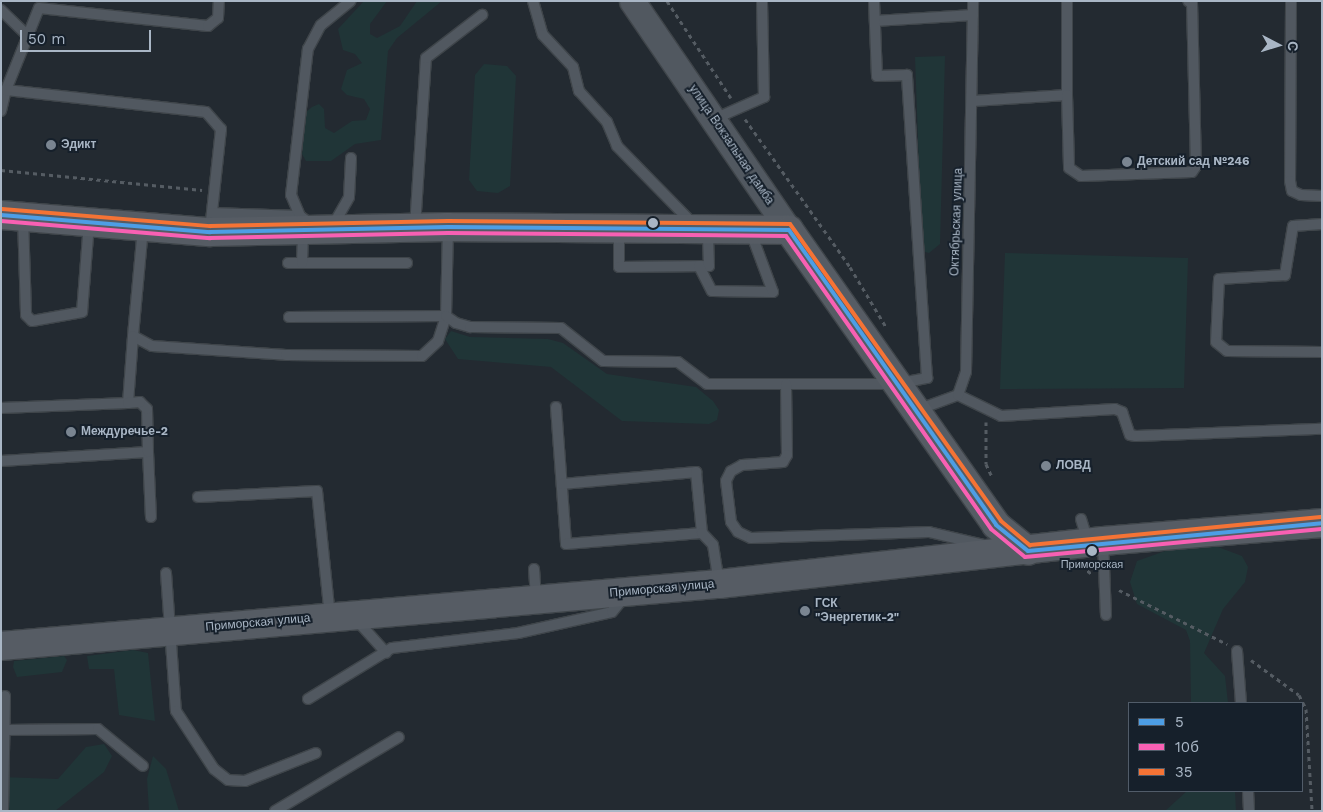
<!DOCTYPE html>
<meta charset="utf-8">
<style>
body{margin:0}
#map{position:relative;width:1323px;height:812px;overflow:hidden;background:#232a31;font-family:"Work Sans",sans-serif}
div>[style]{position:absolute}
[style*='--x']{left:calc(var(--x)*1px);top:calc(var(--y)*1px);width:calc(var(--w)*1px);rotate:calc(var(--a)*1deg)}
.green>*{inset:0;background:#203537}
.path>*{height:3px;margin-top:-1.5px;transform-origin:0;background:repeating-linear-gradient(90deg,#555c63 0 4px,transparent 0 8px)}
.roads{filter:drop-shadow(1px 0 #3f454a) drop-shadow(-1px 0 #3f454a) drop-shadow(0 1px #3f454a) drop-shadow(0 -1px #3f454a)}
.service>*{height:10px;margin:-5px;padding:0 5px;transform-origin:5px;border-radius:5px;background:#515860}
.tertiary>*{height:25px;margin:-12.5px;padding:0 12.5px;transform-origin:12.5px;border-radius:12.5px;background:#515860}
.secondary>*{height:28px;margin:-14px;padding:0 14px;transform-origin:14px;border-radius:14px;background:#565c64}
.bus-1>*{height:4px;margin:-2px;padding:0 2px;transform-origin:2px;border-radius:2px;background:#4d9ee5}
.bus-2>*{height:4px;margin:-2px;padding:0 2px;transform-origin:2px;border-radius:2px;background:#f860b3}
.bus-3>*{height:4px;margin:-2px;padding:0 2px;transform-origin:2px;border-radius:2px;background:#f57335}
.dots>*{width:14px;height:14px;translate:-50% -50%;box-sizing:border-box;border:2px solid #16202b;border-radius:50%}
span{translate:-50% -50%;white-space:nowrap;text-align:center;line-height:1.15;-webkit-text-stroke:4px #16202b;paint-order:stroke}
.bus-label{font-size:11px;color:#a9b6c5}
.poi-label{font-size:12px;color:#a9b6c5;font-weight:700}
.left{translate:0 -50%;text-align:left}
.street-label{font-size:12px;color:#a9b6c5}
.frame{position:absolute;inset:0;border:2px solid #a9b6c5;pointer-events:none}
.legend{position:absolute;left:1128px;top:702px;width:175px;height:90px;box-sizing:border-box;background:#16202b;border:1px solid #515c69;margin:0;padding:6px 9px;list-style:none;font-size:15px;color:#a9b6c5}
.legend li{display:flex;align-items:center;gap:10px;height:25px}
.legend b{width:25px;border:1px solid #515c69}
.north{position:absolute;left:1253px;top:20px;width:50px;height:50px;-webkit-text-stroke:4px #16202b;paint-order:stroke;rotate:95deg;font-size:14px;font-weight:700;line-height:20px;text-align:center;color:#a9b6c5}
.north::after{content:'';display:block;margin:auto;width:18px;height:22px;background:#a9b6c5;clip-path:polygon(50% 0,100% 100%,50% 72%,0 100%)}
.scale{position:absolute;left:20px;top:30px;width:131px;height:22px;box-sizing:border-box;border:2px solid #a9b6c5;border-top:0;padding-left:6px;font-size:15px;line-height:18px;white-space:nowrap;color:#a9b6c5;-webkit-text-stroke:4px #16202b;paint-order:stroke}
</style>
<div id="map">
<div class="green">
<i style="clip-path:polygon(364px 1px,387px 1px,370px 24px,370px 34px,377px 38px,400px 26px,417px 1px,442px 1px,397px 38px,388px 51px,381px 140px,355px 144px,331px 161px,306px 161px,302px 154px,306px 112px,312px 107px,319px 104px,324px 109px,325px 128px,334px 133px,352px 121px,366px 120px,370px 109px,364px 99px,347px 95px,341px 89px,347px 70px,362px 63px,355px 54px,343px 50px,338px 29px)"></i>
<i style="clip-path:polygon(945px 56px,940px 244px,929px 253px,922px 251px,915px 57px)"></i>
<i style="clip-path:polygon(484px 64px,507px 66px,516px 76px,510px 186px,498px 193px,477px 191px,469px 180px,475px 75px)"></i>
<i style="clip-path:polygon(1005px 253px,1188px 258px,1184px 388px,1000px 389px)"></i>
<i style="clip-path:polygon(451px 331px,470px 337px,548px 339px,563px 343px,607px 374px,696px 387px,713px 401px,719px 410px,717px 420px,709px 424px,622px 421px,551px 367px,458px 359px,445px 339px)"></i>
<i style="clip-path:polygon(1182px 545px,1218px 547px,1242px 556px,1248px 567px,1245px 582px,1223px 609px,1204px 653px,1225px 676px,1228px 703px,1191px 703px,1190px 641px,1186px 630px,1137px 604px,1130px 582px,1137px 561px)"></i>
<i style="clip-path:polygon(133px 650px,148px 653px,155px 721px,119px 715px,114px 669px,89px 669px,87px 656px)"></i>
<i style="clip-path:polygon(64px 656px,67px 660px,62px 672px,17px 677px,13px 667px,14px 661px)"></i>
<i style="clip-path:polygon(104px 744px,112px 756px,104px 772px,55px 811px,1px 811px,1px 777px,58px 779px,86px 747px)"></i>
<i style="clip-path:polygon(153px 756px,166px 769px,179px 811px,149px 811px,147px 779px)"></i>
<i style="clip-path:polygon(1187px 791px,1235px 791px,1236px 811px,1165px 811px)"></i>
</div>
<div class="path">
<i style="--x:667;--y:1;--w:116;--a:56.6"></i>
<i style="--x:745;--y:119;--w:181;--a:54.6"></i>
<i style="--x:850;--y:267;--w:70;--a:59"></i>
<i style="--x:1;--y:170;--w:202;--a:5.7"></i>
<i style="--x:986;--y:422;--w:42;--a:90"></i>
<i style="--x:986;--y:464;--w:14;--a:65"></i>
<i style="--x:1081;--y:566;--w:14;--a:36"></i>
<i style="--x:1119;--y:590;--w:121;--a:26.6"></i>
<i style="--x:1251;--y:660;--w:59;--a:36.1"></i>
<i style="--x:1299;--y:695;--w:16;--a:63"></i>
<i style="--x:1306;--y:709;--w:102;--a:86.6"></i>
</div>
<div class="roads">
<div class="service">
<i style="--x:533;--y:1;--w:35;--a:74"></i>
<i style="--x:543;--y:35;--w:44;--a:46.8"></i>
<i style="--x:573;--y:67;--w:25;--a:76"></i>
<i style="--x:579;--y:91;--w:42;--a:47.9"></i>
<i style="--x:607;--y:122;--w:26;--a:67"></i>
<i style="--x:617;--y:146;--w:109;--a:45.7"></i>
<i style="--x:1067;--y:1;--w:94;--a:90"></i>
<i style="--x:1291;--y:1;--w:180;--a:90.3"></i>
<i style="--x:1290;--y:181;--w:10;--a:79"></i>
<i style="--x:1292;--y:191;--w:10;--a:24"></i>
<i style="--x:1301;--y:195;--w:21;--a:3"></i>
<i style="--x:1;--y:10;--w:35;--a:44"></i>
<i style="--x:875;--y:21;--w:98;--a:-3.5"></i>
<i style="--x:6;--y:90;--w:88;--a:-68.1"></i>
<i style="--x:39;--y:8;--w:170;--a:6.1"></i>
<i style="--x:208;--y:26;--w:13;--a:-39"></i>
<i style="--x:218;--y:18;--w:17;--a:-87"></i>
<i style="--x:973;--y:101;--w:94;--a:-3.7"></i>
<i style="--x:1067;--y:95;--w:73;--a:88.4"></i>
<i style="--x:1069;--y:168;--w:14;--a:34"></i>
<i style="--x:1081;--y:176;--w:111;--a:-2.1"></i>
<i style="--x:1192;--y:172;--w:7;--a:-56"></i>
<i style="--x:1196;--y:166;--w:163;--a:-91.4"></i>
<i style="--x:1192;--y:3;--w:4;--a:-153"></i>
<i style="--x:1;--y:111;--w:22;--a:-77"></i>
<i style="--x:6;--y:90;--w:201;--a:6.3"></i>
<i style="--x:206;--y:112;--w:23;--a:49"></i>
<i style="--x:221;--y:129;--w:102;--a:96.2"></i>
<i style="--x:714;--y:119;--w:55;--a:-23.7"></i>
<i style="--x:764;--y:97;--w:96;--a:-91.2"></i>
<i style="--x:212;--y:213;--w:88;--a:2"></i>
<i style="--x:23;--y:218;--w:97;--a:88.2"></i>
<i style="--x:26;--y:315;--w:8;--a:45"></i>
<i style="--x:32;--y:321;--w:51;--a:-10.2"></i>
<i style="--x:82;--y:312;--w:88;--a:-85.5"></i>
<i style="--x:311;--y:224;--w:14;--a:-144"></i>
<i style="--x:300;--y:216;--w:23;--a:-113"></i>
<i style="--x:291;--y:195;--w:147;--a:-83.4"></i>
<i style="--x:308;--y:49;--w:27;--a:-62"></i>
<i style="--x:321;--y:25;--w:38;--a:-39"></i>
<i style="--x:1322;--y:224;--w:29;--a:176"></i>
<i style="--x:1293;--y:226;--w:50;--a:99.3"></i>
<i style="--x:1285;--y:275;--w:66;--a:176.5"></i>
<i style="--x:1219;--y:279;--w:63;--a:92.7"></i>
<i style="--x:1216;--y:342;--w:14;--a:39"></i>
<i style="--x:1227;--y:351;--w:95;--a:0.6"></i>
<i style="--x:332;--y:227;--w:34;--a:-60"></i>
<i style="--x:349;--y:197;--w:39;--a:-87"></i>
<i style="--x:415;--y:227;--w:169;--a:-86.3"></i>
<i style="--x:426;--y:58;--w:71;--a:-37.5"></i>
<i style="--x:143;--y:228;--w:108;--a:95.3"></i>
<i style="--x:133;--y:336;--w:21;--a:28"></i>
<i style="--x:152;--y:346;--w:134;--a:3.8"></i>
<i style="--x:286;--y:355;--w:136;--a:0.4"></i>
<i style="--x:422;--y:356;--w:22;--a:-43"></i>
<i style="--x:438;--y:341;--w:26;--a:-72"></i>
<i style="--x:446;--y:316;--w:157;--a:179.6"></i>
<i style="--x:448;--y:228;--w:88;--a:91.3"></i>
<i style="--x:446;--y:316;--w:12;--a:35"></i>
<i style="--x:456;--y:323;--w:15;--a:16"></i>
<i style="--x:470;--y:327;--w:91;--a:0.6"></i>
<i style="--x:561;--y:328;--w:53;--a:38.2"></i>
<i style="--x:603;--y:361;--w:75;--a:0.8"></i>
<i style="--x:678;--y:362;--w:36;--a:37"></i>
<i style="--x:707;--y:384;--w:189;--a:0"></i>
<i style="--x:896;--y:384;--w:32;--a:-11"></i>
<i style="--x:927;--y:378;--w:304;--a:-93.8"></i>
<i style="--x:907;--y:75;--w:30;--a:178"></i>
<i style="--x:877;--y:76;--w:75;--a:-92.3"></i>
<i style="--x:619;--y:229;--w:38;--a:90"></i>
<i style="--x:619;--y:267;--w:90;--a:-0.6"></i>
<i style="--x:709;--y:266;--w:35;--a:-92"></i>
<i style="--x:288;--y:263;--w:119;--a:0"></i>
<i style="--x:302;--y:263;--w:32;--a:-88"></i>
<i style="--x:699;--y:266;--w:28;--a:63"></i>
<i style="--x:712;--y:291;--w:61;--a:0.9"></i>
<i style="--x:773;--y:292;--w:66;--a:-110.4"></i>
<i style="--x:786;--y:384;--w:71;--a:89.2"></i>
<i style="--x:787;--y:455;--w:8;--a:120"></i>
<i style="--x:783;--y:462;--w:41;--a:175.8"></i>
<i style="--x:742;--y:465;--w:13;--a:151"></i>
<i style="--x:731;--y:471;--w:11;--a:117"></i>
<i style="--x:726;--y:481;--w:41;--a:83"></i>
<i style="--x:731;--y:522;--w:12;--a:55"></i>
<i style="--x:738;--y:532;--w:14;--a:25"></i>
<i style="--x:751;--y:538;--w:178;--a:-1.9"></i>
<i style="--x:929;--y:532;--w:57;--a:13.3"></i>
<i style="--x:958;--y:395;--w:48;--a:26"></i>
<i style="--x:1001;--y:416;--w:114;--a:-3.5"></i>
<i style="--x:1115;--y:409;--w:8;--a:23"></i>
<i style="--x:1122;--y:412;--w:24;--a:71"></i>
<i style="--x:1130;--y:435;--w:6;--a:9"></i>
<i style="--x:1136;--y:436;--w:186;--a:-2.2"></i>
<i style="--x:556;--y:407;--w:137;--a:85.8"></i>
<i style="--x:566;--y:544;--w:136;--a:-4.6"></i>
<i style="--x:1;--y:408;--w:127;--a:-2.3"></i>
<i style="--x:128;--y:403;--w:67;--a:-85.7"></i>
<i style="--x:917;--y:410;--w:44;--a:-20.1"></i>
<i style="--x:958;--y:395;--w:24;--a:-71"></i>
<i style="--x:966;--y:372;--w:371;--a:-88.9"></i>
<i style="--x:148;--y:452;--w:65;--a:87.4"></i>
<i style="--x:1;--y:461;--w:147;--a:-3.5"></i>
<i style="--x:148;--y:452;--w:43;--a:-91.3"></i>
<i style="--x:147;--y:409;--w:10;--a:-135"></i>
<i style="--x:140;--y:402;--w:12;--a:175"></i>
<i style="--x:562;--y:484;--w:135;--a:-5.1"></i>
<i style="--x:696;--y:472;--w:61;--a:84.4"></i>
<i style="--x:702;--y:533;--w:16;--a:47"></i>
<i style="--x:713;--y:545;--w:38;--a:81"></i>
<i style="--x:198;--y:497;--w:119;--a:-2.9"></i>
<i style="--x:317;--y:491;--w:126;--a:84.1"></i>
<i style="--x:1081;--y:519;--w:24;--a:73"></i>
<i style="--x:1103;--y:541;--w:74;--a:87.7"></i>
<i style="--x:534;--y:569;--w:29;--a:86"></i>
<i style="--x:166;--y:573;--w:138;--a:85.9"></i>
<i style="--x:176;--y:711;--w:69;--a:56.8"></i>
<i style="--x:214;--y:769;--w:18;--a:38"></i>
<i style="--x:228;--y:780;--w:17;--a:3"></i>
<i style="--x:245;--y:781;--w:76;--a:-21.5"></i>
<i style="--x:360;--y:616;--w:10;--a:79"></i>
<i style="--x:362;--y:626;--w:36;--a:48"></i>
<i style="--x:1237;--y:651;--w:52;--a:85.6"></i>
<i style="--x:308;--y:699;--w:98;--a:-31.3"></i>
<i style="--x:392;--y:648;--w:127;--a:-6.8"></i>
<i style="--x:518;--y:633;--w:96;--a:-12.6"></i>
<i style="--x:612;--y:612;--w:19;--a:-51"></i>
<i style="--x:6;--y:730;--w:92;--a:-0.6"></i>
<i style="--x:98;--y:729;--w:58;--a:39.4"></i>
<i style="--x:1248;--y:791;--w:20;--a:87"></i>
<i style="--x:3;--y:811;--w:115;--a:-89"></i>
<i style="--x:275;--y:811;--w:144;--a:-30.8"></i>
</div>
<div class="tertiary">
<i style="--x:632;--y:1;--w:278;--a:55.6"></i>
</div>
<div class="secondary">
<i style="--x:1;--y:215;--w:210;--a:4.7"></i>
<i style="--x:210;--y:232;--w:238;--a:-1.2"></i>
<i style="--x:448;--y:227;--w:341;--a:0.5"></i>
<i style="--x:789;--y:230;--w:360;--a:54.9"></i>
<i style="--x:996;--y:525;--w:41;--a:39.1"></i>
<i style="--x:1;--y:646;--w:721;--a:-4.94"></i>
<i style="--x:719;--y:584;--w:386;--a:-6.4"></i>
<i style="--x:1103;--y:541;--w:220;--a:-4.7"></i>
</div>
</div>
<div class="bus-1">
<i style="--x:1;--y:215;--w:210;--a:4.7"></i>
<i style="--x:210;--y:232;--w:238;--a:-1.2"></i>
<i style="--x:448;--y:227;--w:341;--a:0.5"></i>
<i style="--x:789;--y:230;--w:360;--a:54.9"></i>
<i style="--x:996;--y:525;--w:41;--a:39.1"></i>
<i style="--x:1028;--y:551;--w:295;--a:-5.4"></i>
</div>
<div class="bus-2">
<i style="--x:1;--y:221;--w:210;--a:4.7"></i>
<i style="--x:210;--y:238;--w:238;--a:-1.2"></i>
<i style="--x:448;--y:233;--w:338;--a:0.5"></i>
<i style="--x:786;--y:236;--w:358;--a:55"></i>
<i style="--x:991;--y:529;--w:44;--a:39.5"></i>
<i style="--x:1025;--y:557;--w:298;--a:-5.4"></i>
</div>
<div class="bus-3">
<i style="--x:2;--y:209;--w:209;--a:4.7"></i>
<i style="--x:210;--y:226;--w:238;--a:-1.2"></i>
<i style="--x:448;--y:221;--w:342;--a:0.5"></i>
<i style="--x:790;--y:224;--w:364;--a:54.6"></i>
<i style="--x:1001;--y:521;--w:38;--a:40"></i>
<i style="--x:1030;--y:545;--w:292;--a:-5.5"></i>
</div>
<div class="dots">
<i style="left:51px;top:145px;background:#7a8591"></i>
<i style="left:1127px;top:162px;background:#7a8591"></i>
<i style="left:653px;top:223px;background:#a9b6c5"></i>
<i style="left:71px;top:432px;background:#7a8591"></i>
<i style="left:1046px;top:466px;background:#7a8591"></i>
<i style="left:1092px;top:551px;background:#a9b6c5"></i>
<i style="left:805px;top:611px;background:#7a8591"></i>
</div>
<div class="bus-label">
<span style="left:1092px;top:565px">Приморская</span>
</div>
<div class="poi-label">
<span class="left" style="left:61px;top:145px">Эдикт</span>
<span class="left" style="left:1137px;top:162px">Детский сад №246</span>
<span class="left" style="left:81px;top:432px">Междуречье-2</span>
<span class="left" style="left:1056px;top:466px">ЛОВД</span>
<span class="left" style="left:815px;top:611px">ГСК<br>"Энергетик-2"</span>
</div>
<div class="street-label">
<span style="left:731px;top:145px;rotate:56deg">улица Вокзальная дамба</span>
<span style="left:957px;top:222px;rotate:-88deg">Октябрьская улица</span>
<span style="left:662px;top:589px;rotate:-5deg">Приморская улица</span>
<span style="left:258px;top:623px;rotate:-5deg">Приморская улица</span>
</div>
<div class="frame"></div>
<ul class="legend">
<li><b style="height:6px;background:#4d9ee5"></b>5</li>
<li><b style="height:6px;background:#f860b3"></b>10б</li>
<li><b style="height:6px;background:#f57335"></b>35</li>
</ul>
<div class="north">С</div>
<div class="scale">50 m</div>
</div>
